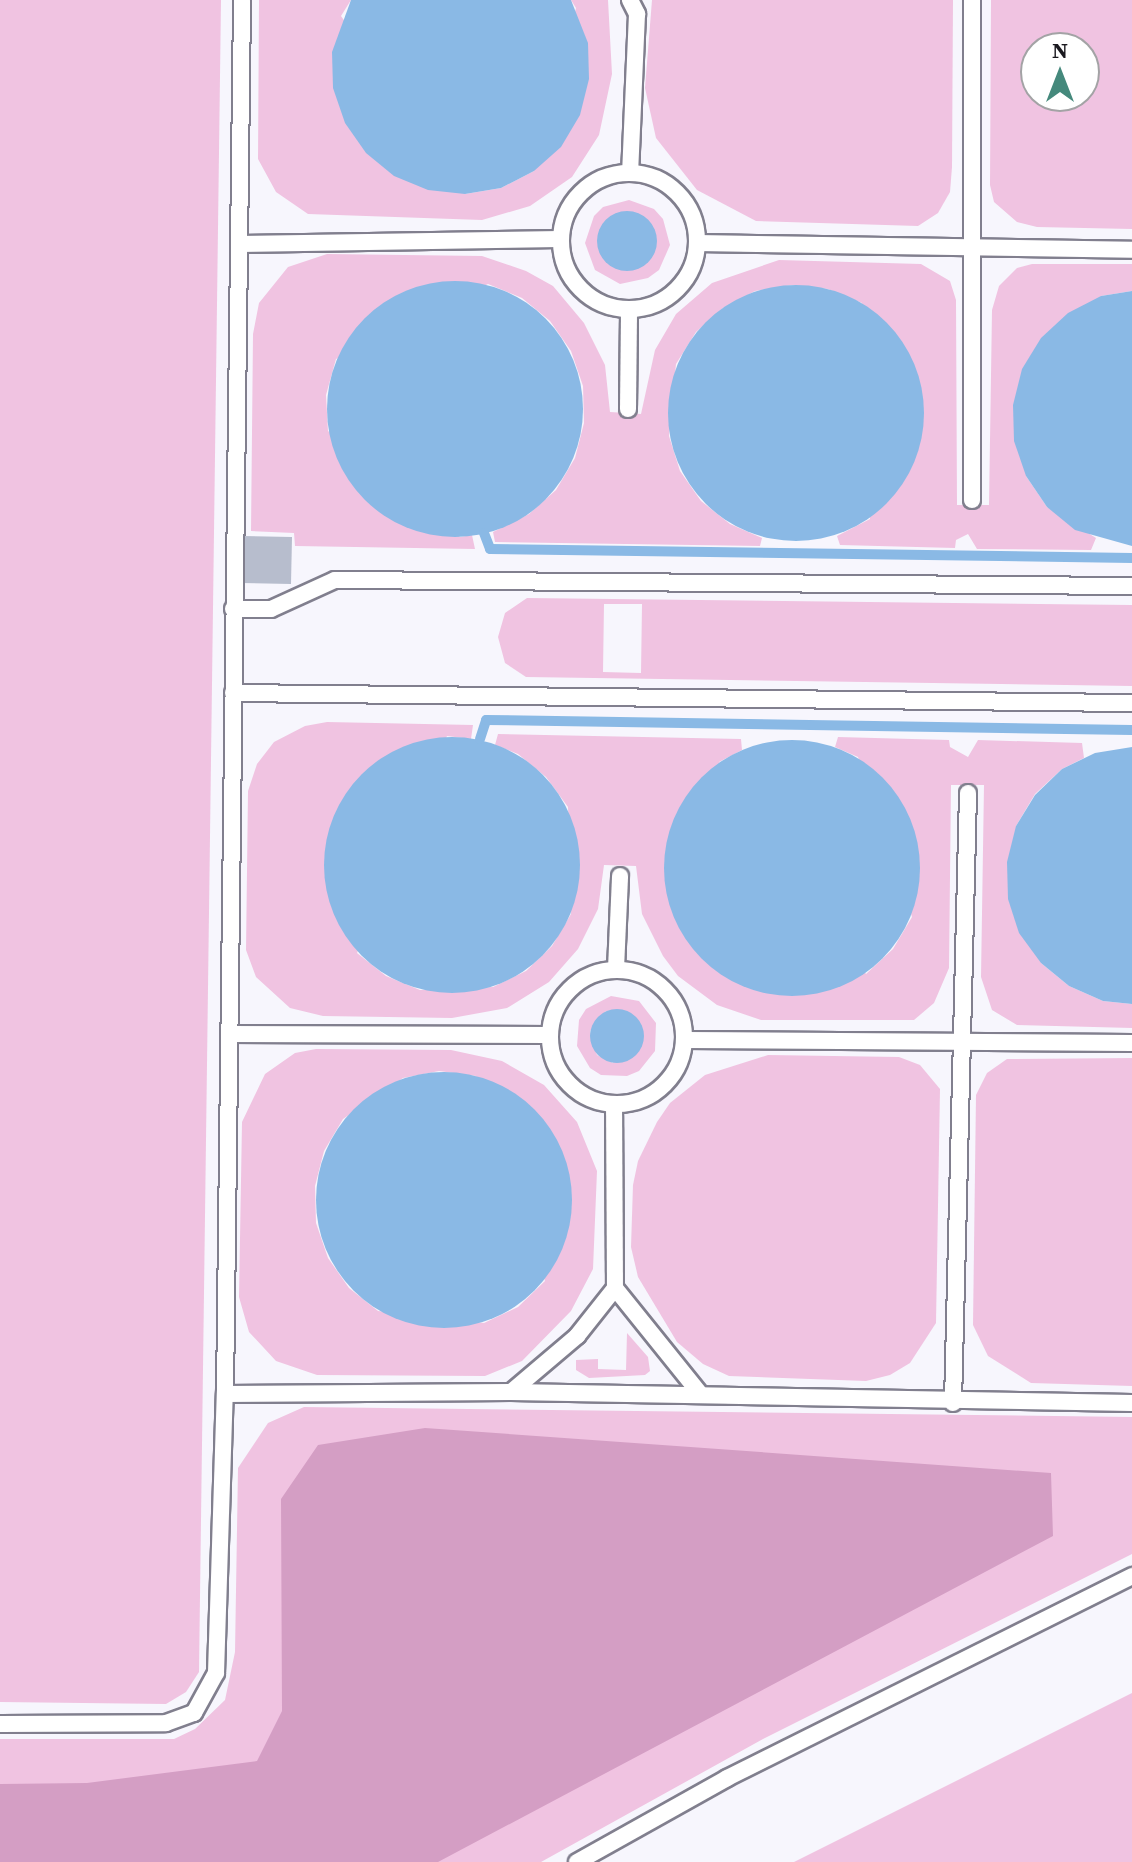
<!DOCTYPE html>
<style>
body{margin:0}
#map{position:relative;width:1132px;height:1862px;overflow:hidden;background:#f7f6fd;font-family:"Source Serif 4",serif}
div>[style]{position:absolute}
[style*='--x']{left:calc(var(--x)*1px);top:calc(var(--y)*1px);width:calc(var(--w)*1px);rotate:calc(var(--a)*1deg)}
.green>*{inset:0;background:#f0c3e1}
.forest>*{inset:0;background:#d49ec4}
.water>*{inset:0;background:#8ab9e5}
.round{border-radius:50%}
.stream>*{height:10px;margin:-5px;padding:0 5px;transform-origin:5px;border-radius:5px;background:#8ab9e5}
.building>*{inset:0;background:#b7bdcd}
.roads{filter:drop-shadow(2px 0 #817f8e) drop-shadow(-2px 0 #817f8e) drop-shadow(0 2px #817f8e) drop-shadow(0 -2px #817f8e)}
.service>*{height:16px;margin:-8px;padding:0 8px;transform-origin:8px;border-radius:8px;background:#fff}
.service>.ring{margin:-8px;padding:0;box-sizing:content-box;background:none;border:16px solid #fff;border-radius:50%}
span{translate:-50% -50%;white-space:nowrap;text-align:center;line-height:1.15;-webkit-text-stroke:6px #fff;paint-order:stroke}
.north{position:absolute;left:1020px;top:32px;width:80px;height:80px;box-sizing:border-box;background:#fff;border:2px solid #a3a3a5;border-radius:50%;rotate:0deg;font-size:22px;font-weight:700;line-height:32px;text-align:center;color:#1a191f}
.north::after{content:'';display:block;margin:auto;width:28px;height:36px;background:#45897c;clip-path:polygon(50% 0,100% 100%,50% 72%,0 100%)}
</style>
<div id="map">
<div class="green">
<i style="clip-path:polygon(0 0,221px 0,199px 1672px,186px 1692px,166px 1704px,0 1702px)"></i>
<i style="clip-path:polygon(259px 0,351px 0,341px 16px,465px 194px,501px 188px,534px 171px,576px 8px,571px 0,608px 0,612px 74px,599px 135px,572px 177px,530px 206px,482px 220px,308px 214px,276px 192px,258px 159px)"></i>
<i style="clip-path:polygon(652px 0,953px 0,952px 167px,950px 192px,938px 213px,918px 226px,756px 221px,697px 190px,656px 138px,645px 88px)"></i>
<i style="clip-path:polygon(evenodd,991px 0,1132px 0,1132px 229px,1037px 227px,1017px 222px,994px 202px,990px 185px,991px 0,1036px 48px,1084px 48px,1084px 96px,1036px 96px,1036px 48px)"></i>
<i style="clip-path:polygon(629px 200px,654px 209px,663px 219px,670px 245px,659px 270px,648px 278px,620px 284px,595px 270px,585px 243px,594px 216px,603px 207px)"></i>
<i style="clip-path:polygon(327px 254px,482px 256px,526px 271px,553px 286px,584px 323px,605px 365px,610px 412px,641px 414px,655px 350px,676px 314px,712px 283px,779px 260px,921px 264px,950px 281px,956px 300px,957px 505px,989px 505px,992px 310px,999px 286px,1017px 268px,1032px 264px,1132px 264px,1132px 291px,1101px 296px,1026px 476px,1047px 507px,1096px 538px,1091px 550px,977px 549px,968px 534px,956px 540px,955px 548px,840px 545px,837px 536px,870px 519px,862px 303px,828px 289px,792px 285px,755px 291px,723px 308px,696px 332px,676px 364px,669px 436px,680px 471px,701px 501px,730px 524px,762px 538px,760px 546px,495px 542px,493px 532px,529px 514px,556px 490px,575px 458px,584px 423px,583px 386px,571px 351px,550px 321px,522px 298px,488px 284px,336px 359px,326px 395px,328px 431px,460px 537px,472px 535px,475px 549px,295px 546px,294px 533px,251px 531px,253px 334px,259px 303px,288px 267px)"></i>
<i style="clip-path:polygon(evenodd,527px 598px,1132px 605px,1132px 686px,526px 677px,505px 663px,498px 637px,505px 613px,527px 598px,604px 604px,642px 604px,641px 673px,603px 672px,604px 604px)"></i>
<i style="clip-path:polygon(327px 722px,473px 725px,471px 739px,447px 736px,357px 953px,386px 976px,420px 990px,493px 987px,526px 971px,552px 946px,571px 914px,568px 807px,546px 777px,518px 754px,495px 745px,498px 734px,741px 739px,742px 750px,719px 762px,866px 974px,893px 949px,912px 917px,858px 757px,835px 747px,838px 737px,949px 740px,950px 747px,968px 757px,978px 740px,1082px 743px,1084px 758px,1062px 769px,1035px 794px,1016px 826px,1041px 963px,1069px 986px,1103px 1001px,1132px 1004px,1132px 1028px,1017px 1025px,992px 1010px,981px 977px,984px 785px,951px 785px,949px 968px,934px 1003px,914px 1020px,761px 1020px,717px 1005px,678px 976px,663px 956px,642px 914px,636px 866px,604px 865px,598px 909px,578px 949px,549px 982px,507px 1008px,452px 1018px,323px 1016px,290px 1008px,256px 977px,246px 950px,248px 791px,257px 764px,274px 742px,305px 726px)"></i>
<i style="clip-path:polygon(evenodd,611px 996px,639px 1001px,656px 1023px,655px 1051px,639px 1071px,627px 1076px,601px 1075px,590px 1068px,577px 1046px,579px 1020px,586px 1009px,611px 996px,624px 1010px,613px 1063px,597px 1055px,590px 1031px,606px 1011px,624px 1010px)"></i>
<i style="clip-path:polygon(evenodd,316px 1049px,451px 1050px,502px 1061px,544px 1085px,577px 1122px,597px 1171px,593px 1269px,571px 1311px,522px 1361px,485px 1376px,317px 1375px,276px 1361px,249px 1332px,239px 1297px,242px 1122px,265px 1074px,295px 1053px,316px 1049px,439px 1071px,476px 1076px,545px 1281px,518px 1307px,484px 1323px,378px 1311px,349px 1288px,328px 1258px,316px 1223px,315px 1186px,324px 1151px,343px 1119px,403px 1078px,439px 1071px)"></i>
<i style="clip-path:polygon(768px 1055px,899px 1057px,920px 1065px,940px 1089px,936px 1323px,910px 1363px,890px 1375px,866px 1381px,729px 1376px,703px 1364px,677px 1342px,638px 1277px,631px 1247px,633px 1185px,638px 1161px,657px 1122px,670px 1103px,705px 1075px)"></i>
<i style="clip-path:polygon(1132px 1058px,1132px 1386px,1031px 1383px,988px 1356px,973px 1325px,976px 1095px,987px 1073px,1007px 1059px)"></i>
<i style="clip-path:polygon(627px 1333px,648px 1357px,650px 1371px,645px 1375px,589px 1378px,576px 1370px,576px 1360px,598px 1359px,598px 1369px,626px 1370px)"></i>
<i style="clip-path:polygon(304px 1407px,1132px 1417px,1132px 1554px,763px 1739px,541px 1862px,0 1862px,0 1739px,174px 1739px,195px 1729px,225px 1700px,235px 1652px,238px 1468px,268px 1423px)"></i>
<i style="clip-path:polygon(1132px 1693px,1132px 1862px,794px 1862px)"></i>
</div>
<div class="forest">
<i style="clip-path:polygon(425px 1428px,1051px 1473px,1053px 1536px,438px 1862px,0 1862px,0 1784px,87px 1783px,257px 1761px,282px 1711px,281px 1499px,318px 1445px)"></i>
</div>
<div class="water">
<i style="clip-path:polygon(351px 0,571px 0,588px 43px,589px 79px,580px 115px,561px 147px,534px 171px,501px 188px,465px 194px,428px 190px,394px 176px,366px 153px,345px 123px,333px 88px,332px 52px)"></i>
<i class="round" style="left:597px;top:211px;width:60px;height:60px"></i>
<i class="round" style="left:327px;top:281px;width:256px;height:256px"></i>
<i class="round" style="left:668px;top:285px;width:256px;height:256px"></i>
<i style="clip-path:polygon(1132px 291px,1132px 546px,1075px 530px,1047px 507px,1026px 476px,1014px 441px,1013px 405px,1022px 369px,1041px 338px,1068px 313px,1101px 296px)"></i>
<i class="round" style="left:324px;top:737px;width:256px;height:256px"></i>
<i class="round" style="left:664px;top:740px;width:256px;height:256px"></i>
<i style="clip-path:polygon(1132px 747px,1132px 1004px,1103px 1001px,1069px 986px,1041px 963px,1019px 933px,1008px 899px,1007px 862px,1016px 826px,1035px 795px,1062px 769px,1095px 753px)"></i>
<i class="round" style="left:590px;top:1009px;width:54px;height:54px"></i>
<i class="round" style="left:316px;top:1072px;width:256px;height:256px"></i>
</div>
<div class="stream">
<i style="--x:484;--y:533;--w:17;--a:69"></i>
<i style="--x:490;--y:549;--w:642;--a:0.8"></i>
<i style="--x:480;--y:739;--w:20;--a:-72"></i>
<i style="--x:486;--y:720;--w:646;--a:0.89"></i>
</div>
<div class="building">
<i style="clip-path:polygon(242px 536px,292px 537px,291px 584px,241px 583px)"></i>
</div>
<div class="roads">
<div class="service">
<i style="--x:630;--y:0;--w:16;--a:63"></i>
<i style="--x:637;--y:14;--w:158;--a:92.5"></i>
<i style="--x:972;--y:0;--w:500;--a:90"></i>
<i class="ring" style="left:561px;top:173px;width:120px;height:120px"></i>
<i style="--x:697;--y:243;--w:435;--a:0.9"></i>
<i style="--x:240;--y:244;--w:320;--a:-0.9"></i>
<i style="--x:628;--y:409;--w:99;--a:-89.4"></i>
<i style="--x:233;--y:609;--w:38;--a:0"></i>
<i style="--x:271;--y:609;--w:70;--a:-24.4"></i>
<i style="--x:335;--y:580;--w:797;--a:0.43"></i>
<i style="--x:233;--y:693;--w:899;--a:0.64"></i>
<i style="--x:616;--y:969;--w:93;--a:-87.5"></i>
<i class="ring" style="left:550px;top:970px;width:118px;height:118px"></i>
<i style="--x:230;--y:1034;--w:319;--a:0.2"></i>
<i style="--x:685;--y:1040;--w:447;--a:0.4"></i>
<i style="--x:615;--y:1288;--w:137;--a:51.2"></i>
<i style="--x:511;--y:1392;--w:87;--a:-40.3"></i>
<i style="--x:577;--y:1336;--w:61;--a:-51.6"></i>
<i style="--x:615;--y:1288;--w:183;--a:-90.3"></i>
<i style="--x:225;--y:1394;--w:286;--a:-0.4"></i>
<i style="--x:511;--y:1392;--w:621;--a:1.01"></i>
<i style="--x:953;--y:1403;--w:610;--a:-88.59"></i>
<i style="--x:0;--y:1724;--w:166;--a:-0.3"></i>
<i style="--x:166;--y:1723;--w:30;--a:-20"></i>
<i style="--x:194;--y:1713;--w:46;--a:-61.2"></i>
<i style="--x:216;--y:1673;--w:279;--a:-88.2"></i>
<i style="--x:225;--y:1394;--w:1394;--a:-89.3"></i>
<i style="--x:577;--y:1862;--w:172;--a:-29.2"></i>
<i style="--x:727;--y:1778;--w:453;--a:-26.5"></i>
</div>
</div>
<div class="north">N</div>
</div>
